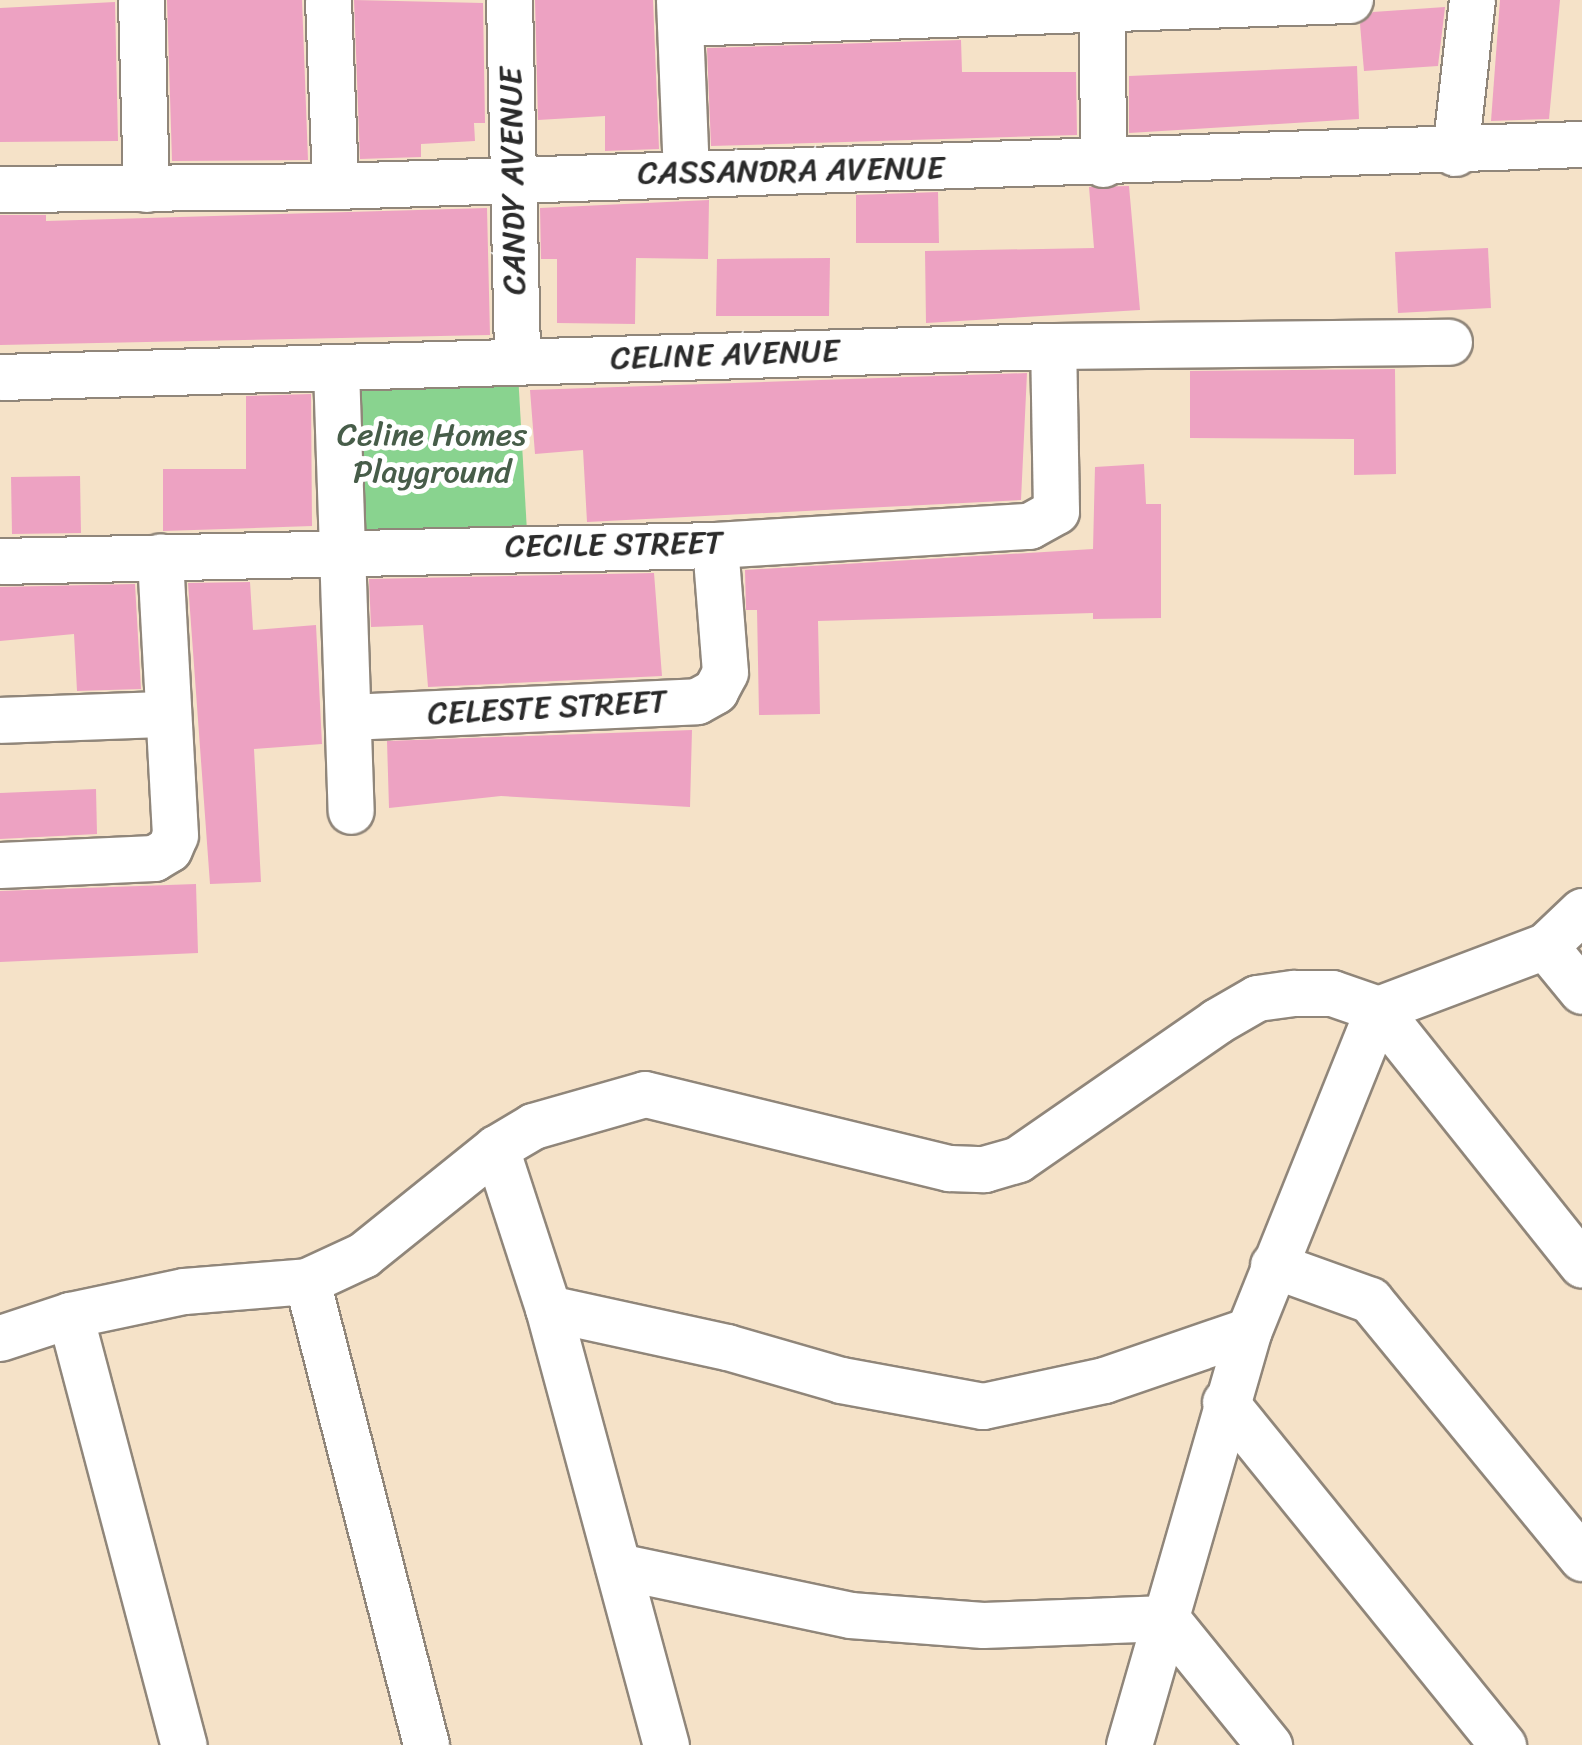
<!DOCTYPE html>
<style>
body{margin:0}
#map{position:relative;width:1582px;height:1745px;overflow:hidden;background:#f5e2c8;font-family:Sriracha,sans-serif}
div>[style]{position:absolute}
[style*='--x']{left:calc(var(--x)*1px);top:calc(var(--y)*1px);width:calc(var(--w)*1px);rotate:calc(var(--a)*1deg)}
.green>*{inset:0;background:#89d38f}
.building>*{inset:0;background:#eda2c2}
.roads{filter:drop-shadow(2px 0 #90867a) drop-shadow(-2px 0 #90867a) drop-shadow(0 2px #90867a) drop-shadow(0 -2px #90867a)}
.minor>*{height:45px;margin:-22.5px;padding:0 22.5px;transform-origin:22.5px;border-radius:22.5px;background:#fff}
span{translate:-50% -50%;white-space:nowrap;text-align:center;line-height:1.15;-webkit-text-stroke:10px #fff;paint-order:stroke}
.street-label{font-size:32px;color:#2b2b2b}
.park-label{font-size:32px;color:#475d49}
</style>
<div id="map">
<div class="green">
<i style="clip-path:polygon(518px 373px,527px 532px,354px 533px,350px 378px)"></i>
</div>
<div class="building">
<i style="clip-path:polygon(167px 0,302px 0,308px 160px,172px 161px)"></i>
<i style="clip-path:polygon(354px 0,483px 3px,485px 123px,474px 123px,475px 141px,421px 144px,421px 157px,360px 159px)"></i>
<i style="clip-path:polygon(535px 0,653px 0,659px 149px,605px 151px,605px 116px,538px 120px)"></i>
<i style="clip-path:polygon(1500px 0,1560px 0,1549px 119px,1491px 121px)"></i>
<i style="clip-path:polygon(115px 2px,118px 141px,0 142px,0 8px)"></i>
<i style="clip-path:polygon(1445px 7px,1438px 66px,1364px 71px,1360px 24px,1373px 12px)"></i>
<i style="clip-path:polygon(961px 40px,962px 72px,1076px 72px,1077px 135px,711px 146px,707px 48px)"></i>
<i style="clip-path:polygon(1357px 66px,1359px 119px,1129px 133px,1129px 76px)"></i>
<i style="clip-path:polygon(1129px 186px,1140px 310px,926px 323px,925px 251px,1094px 248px,1089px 187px)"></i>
<i style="clip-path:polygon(938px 192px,939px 243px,856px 243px,856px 195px)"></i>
<i style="clip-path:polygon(709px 200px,708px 259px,636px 258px,635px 324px,557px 323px,557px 259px,541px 259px,540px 208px)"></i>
<i style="clip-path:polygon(487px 208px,490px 335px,0 345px,0 215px,46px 215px,46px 221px)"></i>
<i style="clip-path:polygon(1488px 248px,1491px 308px,1398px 313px,1395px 252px)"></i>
<i style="clip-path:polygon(830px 258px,829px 316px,716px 316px,717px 259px)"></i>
<i style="clip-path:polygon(1395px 369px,1396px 474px,1354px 475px,1354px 439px,1190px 438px,1190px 371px)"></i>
<i style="clip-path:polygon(1027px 373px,1021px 500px,587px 522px,583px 450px,535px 454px,530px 390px)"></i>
<i style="clip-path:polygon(311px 394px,312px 526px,163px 531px,163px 469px,246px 469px,246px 396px)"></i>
<i style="clip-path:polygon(1144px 464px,1146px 504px,1161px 504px,1161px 618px,1093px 619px,1093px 613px,818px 621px,820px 714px,759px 715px,757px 610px,746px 610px,745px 570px,1093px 549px,1095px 467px)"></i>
<i style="clip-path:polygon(80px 476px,81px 533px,12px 534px,11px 477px)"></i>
<i style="clip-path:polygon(654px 573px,662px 676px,428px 687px,423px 625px,371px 627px,369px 579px)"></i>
<i style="clip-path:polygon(250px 582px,253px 630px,316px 625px,322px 744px,254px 749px,261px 882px,210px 884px,188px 583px)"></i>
<i style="clip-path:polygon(135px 584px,141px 689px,77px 691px,74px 634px,0 641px,0 587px)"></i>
<i style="clip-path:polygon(692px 730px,690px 807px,501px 796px,389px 808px,387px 741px)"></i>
<i style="clip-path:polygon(96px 789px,97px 834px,0 839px,0 793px)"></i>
<i style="clip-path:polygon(196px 884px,198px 953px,0 962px,0 891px)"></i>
</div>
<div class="roads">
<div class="minor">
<i style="--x:141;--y:0;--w:189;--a:88.5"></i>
<i style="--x:328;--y:0;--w:186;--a:87.8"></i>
<i style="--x:509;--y:0;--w:361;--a:88.7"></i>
<i style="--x:679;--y:0;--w:173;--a:87.7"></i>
<i style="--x:1102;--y:0;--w:164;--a:89.7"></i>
<i style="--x:680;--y:23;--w:670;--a:-1.97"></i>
<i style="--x:1455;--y:153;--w:154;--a:-83.7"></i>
<i style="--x:0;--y:189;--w:335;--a:-0.5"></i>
<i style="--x:335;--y:186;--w:1248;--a:-1.93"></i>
<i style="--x:336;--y:369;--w:442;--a:88.1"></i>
<i style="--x:0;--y:377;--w:1053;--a:-1.69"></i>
<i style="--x:1053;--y:346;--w:396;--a:-0.6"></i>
<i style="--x:0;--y:561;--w:715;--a:-1.28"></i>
<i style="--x:715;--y:545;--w:315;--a:-3.5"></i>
<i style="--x:1029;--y:526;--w:31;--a:-29"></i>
<i style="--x:1056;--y:511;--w:165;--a:-91"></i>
<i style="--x:348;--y:717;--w:349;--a:-2.6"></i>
<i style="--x:697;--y:701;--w:21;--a:-29"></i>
<i style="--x:715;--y:691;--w:21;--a:-62"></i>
<i style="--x:725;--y:672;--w:127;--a:-94.5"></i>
<i style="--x:0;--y:720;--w:166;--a:-2.1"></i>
<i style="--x:0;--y:865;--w:154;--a:-2.6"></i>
<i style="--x:154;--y:858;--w:17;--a:-31"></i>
<i style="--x:169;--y:849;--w:15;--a:-67"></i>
<i style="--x:175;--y:835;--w:279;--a:-93.1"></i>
<i style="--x:1545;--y:946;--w:58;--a:50.6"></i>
<i style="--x:496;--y:1148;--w:168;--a:72"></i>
<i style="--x:548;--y:1308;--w:453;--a:74.9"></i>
<i style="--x:1273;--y:1265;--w:103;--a:19.8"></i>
<i style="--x:1370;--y:1300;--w:334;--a:50.6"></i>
<i style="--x:307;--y:1281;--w:479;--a:75.6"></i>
<i style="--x:548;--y:1308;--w:183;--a:12.3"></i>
<i style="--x:727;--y:1347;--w:119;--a:16.1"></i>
<i style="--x:841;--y:1380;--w:144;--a:10.4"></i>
<i style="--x:983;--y:1406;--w:124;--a:-12.1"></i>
<i style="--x:1104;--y:1380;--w:153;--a:-19"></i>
<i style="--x:70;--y:1315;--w:445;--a:75.2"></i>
<i style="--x:0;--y:1338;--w:74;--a:-18.2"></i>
<i style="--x:70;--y:1315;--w:116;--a:-11.9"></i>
<i style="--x:184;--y:1291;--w:123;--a:-4.6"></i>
<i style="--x:307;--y:1281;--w:62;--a:-24.9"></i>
<i style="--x:363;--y:1255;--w:171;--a:-38.8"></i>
<i style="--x:496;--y:1148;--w:43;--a:-30.7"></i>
<i style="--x:533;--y:1126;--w:116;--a:-15.9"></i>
<i style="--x:645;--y:1094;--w:313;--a:13.7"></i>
<i style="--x:949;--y:1168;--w:35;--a:2"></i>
<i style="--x:984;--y:1169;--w:35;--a:-16"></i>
<i style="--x:1018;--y:1159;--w:242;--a:-34.7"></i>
<i style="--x:1217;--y:1021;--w:46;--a:-29.9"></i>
<i style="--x:1257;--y:998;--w:37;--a:-8"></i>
<i style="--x:1294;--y:993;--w:38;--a:0"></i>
<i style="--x:1332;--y:993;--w:49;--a:19.2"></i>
<i style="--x:1378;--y:1009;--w:327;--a:51.4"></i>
<i style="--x:1225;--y:1402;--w:442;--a:51"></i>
<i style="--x:618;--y:1566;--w:237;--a:11.9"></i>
<i style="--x:850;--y:1615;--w:133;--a:4.3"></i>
<i style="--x:983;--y:1625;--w:183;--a:-2.2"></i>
<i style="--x:1166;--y:1618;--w:164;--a:51"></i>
<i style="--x:1129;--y:1745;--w:432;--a:-73.9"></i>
<i style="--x:1249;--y:1330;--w:346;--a:-68.1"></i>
<i style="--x:1378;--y:1009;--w:178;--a:-20.7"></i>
<i style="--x:1545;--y:946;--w:51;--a:-43.4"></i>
</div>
</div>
<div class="street-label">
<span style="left:791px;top:171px;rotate:-1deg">CASSANDRA AVENUE</span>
<span style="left:513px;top:181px;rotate:-91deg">CANDY AVENUE</span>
<span style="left:725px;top:355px;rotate:-2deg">CELINE AVENUE</span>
<span style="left:614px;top:545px;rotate:-1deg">CECILE STREET</span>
<span style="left:547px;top:708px;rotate:-3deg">CELESTE STREET</span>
</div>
<div class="park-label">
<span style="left:432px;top:454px">Celine Homes<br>Playground</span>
</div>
</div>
